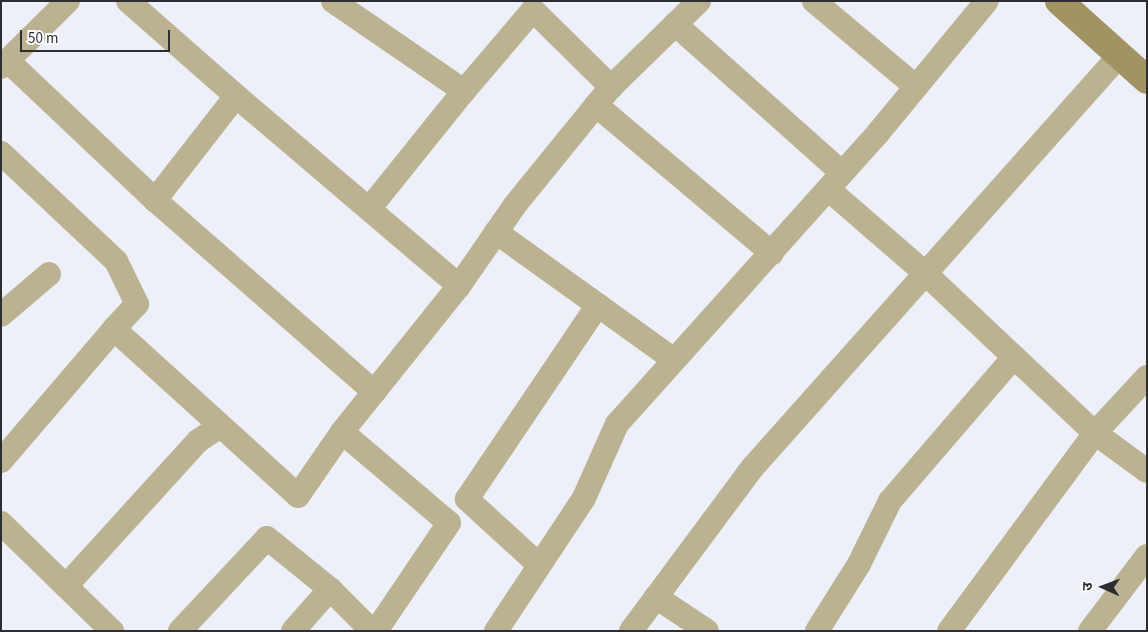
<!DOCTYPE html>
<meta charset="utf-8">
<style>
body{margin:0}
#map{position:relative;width:1148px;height:632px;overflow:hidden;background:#edeff9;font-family:"Source Sans 3","Noto Sans Devanagari",sans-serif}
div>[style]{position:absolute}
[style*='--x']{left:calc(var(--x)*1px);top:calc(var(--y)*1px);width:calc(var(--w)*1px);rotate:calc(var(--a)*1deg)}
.street>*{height:24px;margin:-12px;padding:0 12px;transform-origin:12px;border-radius:12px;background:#bbb291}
.secondary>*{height:28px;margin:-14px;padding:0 14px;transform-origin:14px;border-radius:14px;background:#a29362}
span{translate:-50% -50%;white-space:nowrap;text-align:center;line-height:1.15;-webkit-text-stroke:5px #fcfdff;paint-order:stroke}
.frame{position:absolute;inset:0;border:2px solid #2d2d31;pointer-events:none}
.north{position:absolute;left:1078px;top:562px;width:50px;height:50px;-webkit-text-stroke:4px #fcfdff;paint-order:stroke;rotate:272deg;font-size:14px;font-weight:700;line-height:20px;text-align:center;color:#2d2d31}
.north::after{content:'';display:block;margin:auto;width:18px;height:22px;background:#2d2d31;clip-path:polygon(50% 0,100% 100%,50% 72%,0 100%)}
.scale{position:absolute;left:20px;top:30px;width:150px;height:22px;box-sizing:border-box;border:2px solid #2d2d31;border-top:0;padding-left:6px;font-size:15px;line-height:18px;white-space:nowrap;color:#2d2d31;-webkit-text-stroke:4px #fcfdff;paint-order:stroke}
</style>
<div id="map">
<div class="street">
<i style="--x:128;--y:1;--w:144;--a:41.3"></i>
<i style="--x:236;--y:96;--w:132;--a:127.9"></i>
<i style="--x:333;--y:1;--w:159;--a:34.5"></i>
<i style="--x:464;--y:91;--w:106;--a:-49.6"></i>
<i style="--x:533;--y:10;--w:110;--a:44.6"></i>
<i style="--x:814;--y:1;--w:133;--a:40.1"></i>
<i style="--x:675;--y:24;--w:224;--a:41.7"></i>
<i style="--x:8;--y:61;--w:202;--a:43.4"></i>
<i style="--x:155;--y:200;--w:291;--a:41.2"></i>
<i style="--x:374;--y:392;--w:136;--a:-51.3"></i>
<i style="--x:459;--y:286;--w:98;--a:-55.3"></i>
<i style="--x:515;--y:205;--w:152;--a:-50.9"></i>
<i style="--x:611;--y:87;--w:123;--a:-44.3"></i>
<i style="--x:1;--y:67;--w:94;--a:-44.6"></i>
<i style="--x:236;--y:96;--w:293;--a:40.4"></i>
<i style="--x:596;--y:105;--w:230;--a:40.1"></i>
<i style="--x:1;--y:153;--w:158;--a:43.2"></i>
<i style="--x:116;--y:261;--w:48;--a:64"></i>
<i style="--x:137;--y:304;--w:34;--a:133"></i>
<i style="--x:114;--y:329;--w:248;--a:42.2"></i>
<i style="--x:298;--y:496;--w:78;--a:-55.5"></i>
<i style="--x:828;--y:189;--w:130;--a:40.9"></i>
<i style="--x:926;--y:274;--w:232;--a:43.3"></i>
<i style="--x:1095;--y:433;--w:246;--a:126.4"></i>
<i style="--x:369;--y:209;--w:151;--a:-51.2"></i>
<i style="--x:496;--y:232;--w:219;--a:35.7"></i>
<i style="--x:1;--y:315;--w:63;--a:-40.5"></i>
<i style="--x:1147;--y:377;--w:76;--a:132.9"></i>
<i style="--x:1095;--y:433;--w:64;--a:36.2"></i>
<i style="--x:374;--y:392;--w:51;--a:128.7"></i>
<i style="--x:342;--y:432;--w:140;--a:40.4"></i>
<i style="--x:449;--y:523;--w:130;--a:124.1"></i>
<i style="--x:1;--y:461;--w:174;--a:-49.4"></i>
<i style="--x:1;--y:523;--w:155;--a:44.2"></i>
<i style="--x:539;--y:565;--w:98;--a:-137.5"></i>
<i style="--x:467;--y:499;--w:234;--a:-56"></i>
<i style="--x:66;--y:586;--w:196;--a:-47.7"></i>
<i style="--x:198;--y:441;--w:27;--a:-34"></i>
<i style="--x:656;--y:597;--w:61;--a:33.7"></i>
<i style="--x:180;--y:631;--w:127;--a:-46.9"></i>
<i style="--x:267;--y:538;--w:81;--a:39"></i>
<i style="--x:293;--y:631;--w:56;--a:-48.6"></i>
<i style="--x:330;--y:589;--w:59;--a:45"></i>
<i style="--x:496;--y:631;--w:159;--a:-56.5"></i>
<i style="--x:584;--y:498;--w:81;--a:-66"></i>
<i style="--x:617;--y:424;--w:391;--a:-48.1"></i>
<i style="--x:878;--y:133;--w:171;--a:-50.5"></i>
<i style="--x:631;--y:631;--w:204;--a:-53.4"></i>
<i style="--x:753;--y:467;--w:552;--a:-48.31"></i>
<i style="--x:817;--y:631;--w:79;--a:-57.9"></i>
<i style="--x:859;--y:564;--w:70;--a:-63.8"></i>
<i style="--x:890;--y:501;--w:190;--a:-49.3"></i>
<i style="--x:1090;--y:631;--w:94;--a:-52.8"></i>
</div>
<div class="secondary">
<i style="--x:1059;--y:1;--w:118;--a:41.9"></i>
</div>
<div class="frame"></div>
<div class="north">उ</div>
<div class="scale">50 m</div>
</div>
